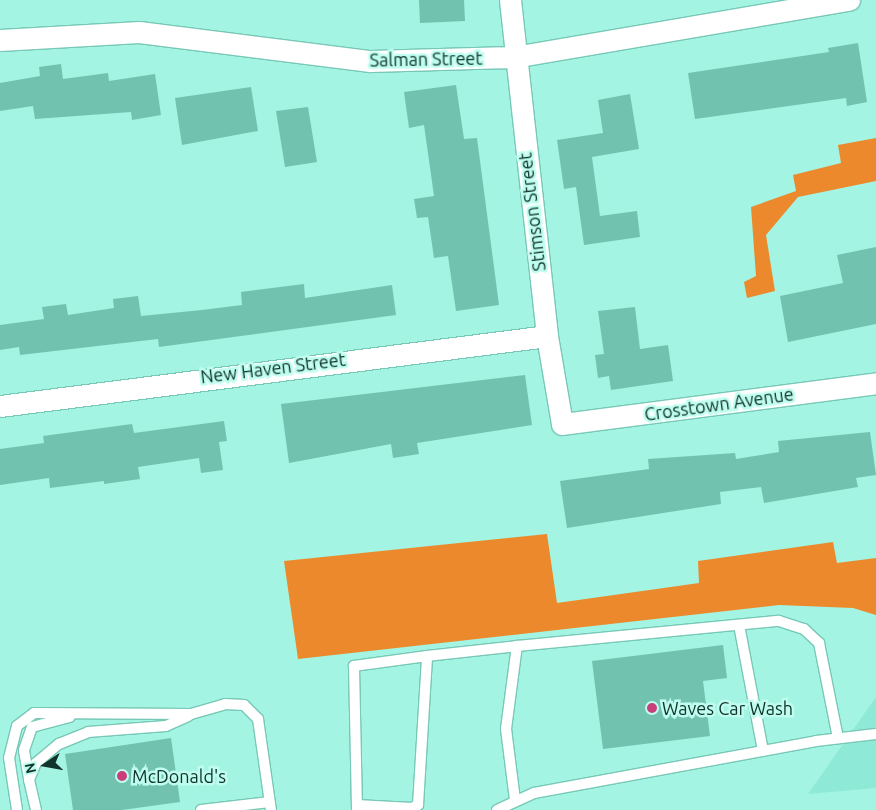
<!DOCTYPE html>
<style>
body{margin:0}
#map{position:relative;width:876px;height:810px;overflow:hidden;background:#a3f4e2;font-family:Ubuntu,sans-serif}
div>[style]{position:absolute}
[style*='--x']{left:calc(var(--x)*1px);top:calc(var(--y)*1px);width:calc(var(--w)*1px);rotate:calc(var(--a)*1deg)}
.built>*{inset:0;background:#8eead6}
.forest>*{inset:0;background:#ec892c}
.building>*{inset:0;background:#72c2b0}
.roads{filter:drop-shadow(1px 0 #78c8b7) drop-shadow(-1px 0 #78c8b7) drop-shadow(0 1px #78c8b7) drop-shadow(0 -1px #78c8b7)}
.service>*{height:10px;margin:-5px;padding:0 5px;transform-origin:5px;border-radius:5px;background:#fff}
.minor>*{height:21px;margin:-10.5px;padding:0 10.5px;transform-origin:10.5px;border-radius:10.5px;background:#fff}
.dots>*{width:14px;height:14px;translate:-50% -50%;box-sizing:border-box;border:2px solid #bffeef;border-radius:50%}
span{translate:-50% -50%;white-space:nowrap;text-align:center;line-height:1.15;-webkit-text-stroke:5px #bffeef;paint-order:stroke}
.street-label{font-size:18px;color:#10332c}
.poi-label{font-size:18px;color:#10332c}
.left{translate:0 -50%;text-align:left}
.north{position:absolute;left:20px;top:740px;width:50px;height:50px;-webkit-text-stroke:4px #bffeef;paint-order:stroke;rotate:258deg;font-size:14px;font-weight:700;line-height:20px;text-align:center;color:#10332c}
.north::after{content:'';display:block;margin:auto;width:18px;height:22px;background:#10332c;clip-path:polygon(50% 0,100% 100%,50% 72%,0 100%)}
</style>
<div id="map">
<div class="built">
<i style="clip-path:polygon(876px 697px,876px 788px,808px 794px)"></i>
</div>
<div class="forest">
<i style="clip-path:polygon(876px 138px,876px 181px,798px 197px,766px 235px,775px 291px,747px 298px,744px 282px,756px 276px,751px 207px,796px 191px,793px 175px,841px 163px,838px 145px)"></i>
<i style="clip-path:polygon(547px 534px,557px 603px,699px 583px,698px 561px,833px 542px,837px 563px,876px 558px,876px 615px,853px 608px,779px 605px,298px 659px,284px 561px)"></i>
</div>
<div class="building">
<i style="clip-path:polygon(419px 0,464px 0,465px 21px,420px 23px)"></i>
<i style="clip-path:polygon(858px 43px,867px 102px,847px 106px,846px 98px,695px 119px,688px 73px,829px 52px,828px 48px)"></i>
<i style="clip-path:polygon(61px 64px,63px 79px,108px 73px,109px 81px,155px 74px,161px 115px,132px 120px,131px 112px,35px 119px,33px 106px,0 111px,0 83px,40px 76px,39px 67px)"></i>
<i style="clip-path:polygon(456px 85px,464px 139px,477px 138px,499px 305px,456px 311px,448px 256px,434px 258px,428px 217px,417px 218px,414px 199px,434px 196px,424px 125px,409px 128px,404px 92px)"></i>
<i style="clip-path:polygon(251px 87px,258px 131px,182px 145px,175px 98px)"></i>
<i style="clip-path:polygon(630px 94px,639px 149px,592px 157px,600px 216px,637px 211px,640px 237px,584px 245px,576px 187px,564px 189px,557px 140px,603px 133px,598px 100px)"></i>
<i style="clip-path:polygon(308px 107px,317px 162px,285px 167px,276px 111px)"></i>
<i style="clip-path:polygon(876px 247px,876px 324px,788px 342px,780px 296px,843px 283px,837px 255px)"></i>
<i style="clip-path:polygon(304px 284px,305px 298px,392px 285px,396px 315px,159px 347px,158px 339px,20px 355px,19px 347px,0 350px,0 325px,44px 319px,42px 307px,66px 304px,68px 315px,114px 308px,113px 299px,138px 296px,141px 316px,202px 310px,242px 305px,241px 292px)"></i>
<i style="clip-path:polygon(635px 307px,640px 349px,668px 345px,673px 381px,611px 390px,609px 376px,598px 378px,595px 355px,604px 354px,598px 311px)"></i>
<i style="clip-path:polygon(525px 375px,532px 425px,417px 443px,419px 454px,393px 458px,391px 444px,289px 463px,281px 404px)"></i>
<i style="clip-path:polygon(224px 421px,227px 441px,219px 442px,223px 470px,201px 473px,199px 458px,138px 467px,140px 479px,104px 484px,104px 481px,50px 488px,49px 478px,0 485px,0 449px,44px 443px,43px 436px,132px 424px,134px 433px)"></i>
<i style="clip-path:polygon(870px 432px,876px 475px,856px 478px,858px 487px,764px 503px,761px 487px,720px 492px,721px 504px,567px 528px,560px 481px,649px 469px,648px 459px,735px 453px,736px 459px,779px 452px,778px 441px)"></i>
<i style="clip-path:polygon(723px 645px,727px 678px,703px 681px,710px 736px,603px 749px,592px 661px)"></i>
<i style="clip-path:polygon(171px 738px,180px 802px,122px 810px,73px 810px,65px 754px)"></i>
</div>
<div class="roads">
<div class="service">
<i style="--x:739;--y:625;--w:128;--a:79.2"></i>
<i style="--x:427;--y:656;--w:91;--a:-6.3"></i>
<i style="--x:29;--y:779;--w:29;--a:-100"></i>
<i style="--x:24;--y:750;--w:24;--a:-71"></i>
<i style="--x:32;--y:727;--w:39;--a:-15"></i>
<i style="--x:515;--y:800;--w:72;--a:-97.2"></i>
<i style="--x:506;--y:729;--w:84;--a:-82.5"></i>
<i style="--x:517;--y:646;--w:263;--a:-5.5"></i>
<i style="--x:779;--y:621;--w:26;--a:18"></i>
<i style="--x:804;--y:629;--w:21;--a:43"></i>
<i style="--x:819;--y:643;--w:97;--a:78.7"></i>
<i style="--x:357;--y:805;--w:55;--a:3.1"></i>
<i style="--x:412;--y:808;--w:7;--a:-27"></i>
<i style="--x:418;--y:805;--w:149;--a:-86.5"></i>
<i style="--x:427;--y:656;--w:74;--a:172.2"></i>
<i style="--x:354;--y:666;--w:144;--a:88.8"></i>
<i style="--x:17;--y:810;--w:53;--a:-98.7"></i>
<i style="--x:9;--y:758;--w:33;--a:-76"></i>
<i style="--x:17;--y:726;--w:21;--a:-37"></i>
<i style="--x:34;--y:713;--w:157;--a:0.4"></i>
<i style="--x:191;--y:714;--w:35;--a:-16"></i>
<i style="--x:225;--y:704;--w:19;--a:3"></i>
<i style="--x:244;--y:705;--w:20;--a:45"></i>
<i style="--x:258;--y:719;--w:92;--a:81.9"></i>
<i style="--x:36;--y:810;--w:31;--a:-103"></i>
<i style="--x:29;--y:780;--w:18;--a:-68"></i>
<i style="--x:36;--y:763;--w:30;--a:-40"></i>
<i style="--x:59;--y:744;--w:31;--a:-22"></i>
<i style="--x:88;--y:732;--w:78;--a:-4.4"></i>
<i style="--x:166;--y:726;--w:24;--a:-24"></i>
<i style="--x:201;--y:810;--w:69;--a:-6.6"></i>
<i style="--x:497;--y:810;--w:41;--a:-24.7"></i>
<i style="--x:534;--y:793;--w:287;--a:-10.4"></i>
<i style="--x:816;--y:741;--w:60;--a:-6.7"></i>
</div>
<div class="minor">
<i style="--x:510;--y:0;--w:338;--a:83.7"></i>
<i style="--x:547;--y:336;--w:89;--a:80.3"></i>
<i style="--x:562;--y:424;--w:317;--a:-7.4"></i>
<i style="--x:0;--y:40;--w:139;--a:-3.3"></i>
<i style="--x:139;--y:32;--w:233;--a:7.2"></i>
<i style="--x:370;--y:61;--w:144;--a:-1.6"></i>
<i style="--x:514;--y:57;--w:340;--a:-9.7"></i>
<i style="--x:0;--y:406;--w:551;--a:-7.29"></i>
</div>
</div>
<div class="dots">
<i style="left:652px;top:708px;background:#c83f79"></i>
<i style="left:122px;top:776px;background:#c83f79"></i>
</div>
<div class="street-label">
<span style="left:426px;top:59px;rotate:-1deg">Salman Street</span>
<span style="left:532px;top:212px;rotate:-97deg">Stimson Street</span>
<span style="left:273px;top:368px;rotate:-7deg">New Haven Street</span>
<span style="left:719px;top:404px;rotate:-8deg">Crosstown Avenue</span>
</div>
<div class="poi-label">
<span class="left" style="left:662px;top:708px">Waves Car Wash</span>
<span class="left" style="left:132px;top:776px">McDonald's</span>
</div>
<div class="north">N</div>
</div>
